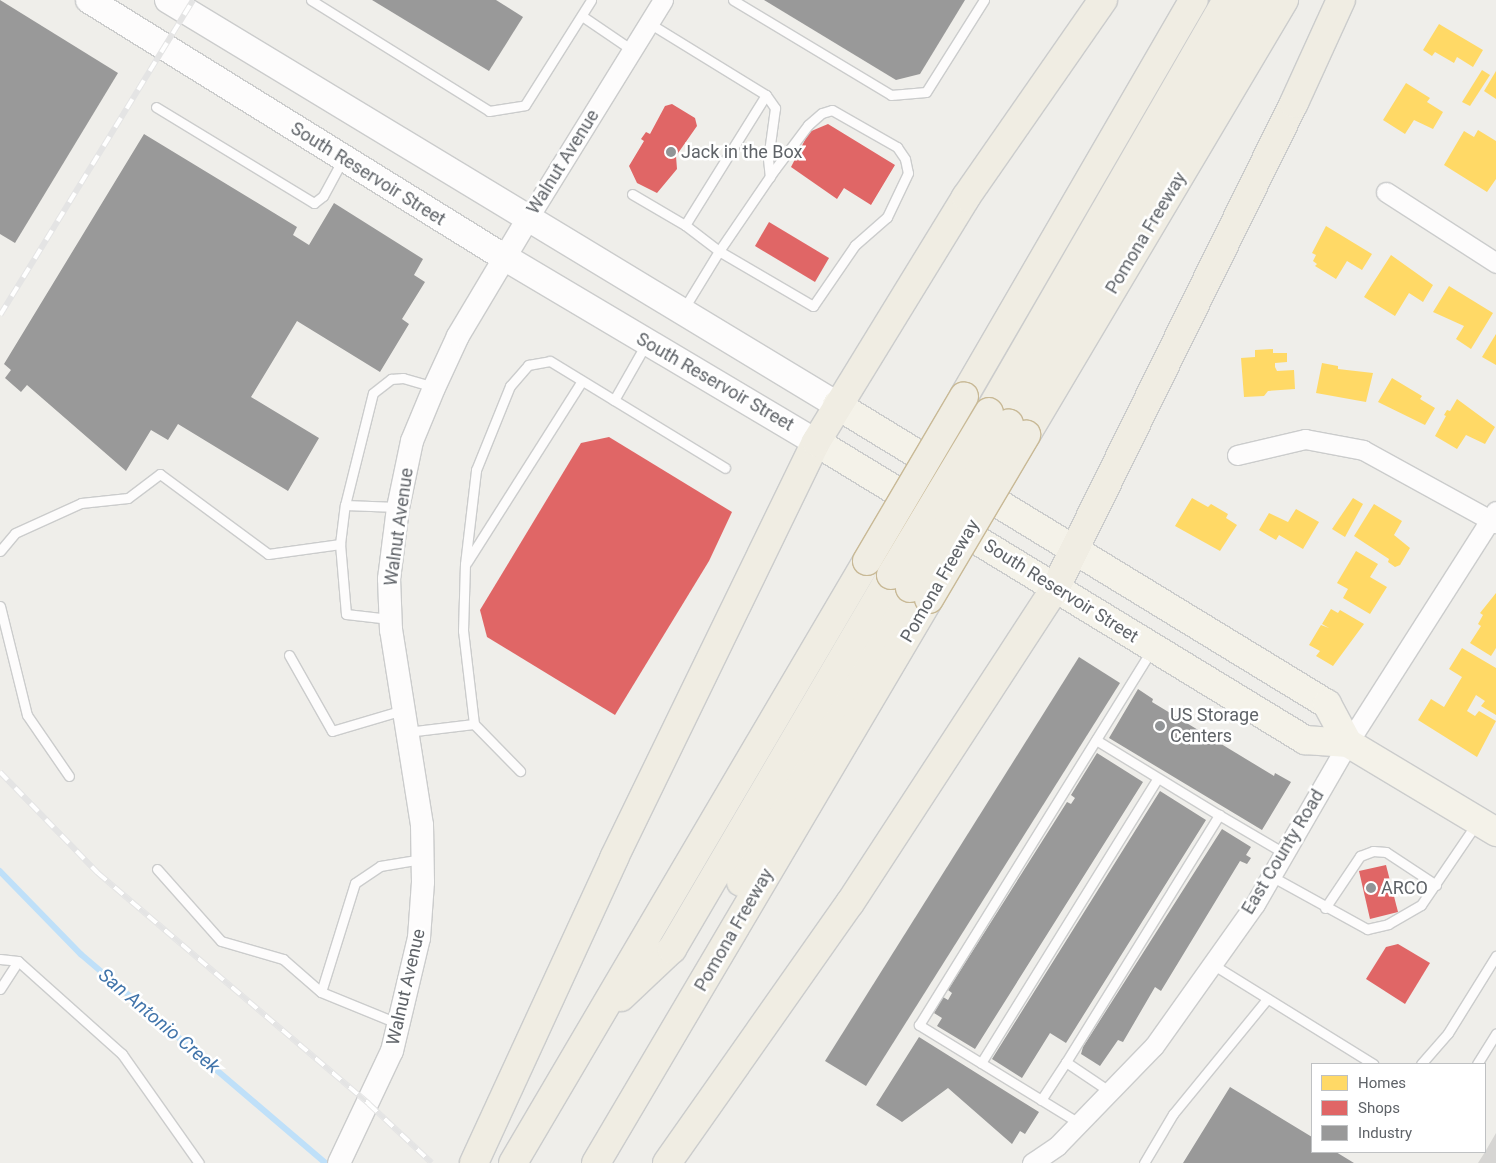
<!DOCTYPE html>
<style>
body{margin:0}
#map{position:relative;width:1496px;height:1163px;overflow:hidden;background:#efeeea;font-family:Roboto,sans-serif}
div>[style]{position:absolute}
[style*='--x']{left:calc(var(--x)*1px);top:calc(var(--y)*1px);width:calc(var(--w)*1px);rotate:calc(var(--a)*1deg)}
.homes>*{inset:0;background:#ffd966}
.shops>*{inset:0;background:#e06666}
.industry>*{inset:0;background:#999}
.stream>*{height:5.5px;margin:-2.75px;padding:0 2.75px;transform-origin:2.75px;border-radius:2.75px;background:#bfe0f9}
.building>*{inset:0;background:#d6d5d3}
.roads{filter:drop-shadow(1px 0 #cbcccc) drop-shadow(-1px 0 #cbcccc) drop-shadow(0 1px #cbcccc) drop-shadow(0 -1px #cbcccc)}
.service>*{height:9px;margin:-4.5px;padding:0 4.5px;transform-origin:4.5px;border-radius:4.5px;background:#fdfcfc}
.minor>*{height:19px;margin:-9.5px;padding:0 9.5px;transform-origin:9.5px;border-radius:9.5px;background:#fdfcfc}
.tertiary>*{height:22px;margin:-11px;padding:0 11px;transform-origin:11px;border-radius:11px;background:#fdfcfc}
.secondary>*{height:26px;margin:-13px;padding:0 13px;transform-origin:13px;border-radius:13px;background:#fdfcfc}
.primary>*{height:28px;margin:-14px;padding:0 14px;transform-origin:14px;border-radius:14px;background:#f4f2e9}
.motorway>*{height:28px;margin:-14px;padding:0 14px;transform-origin:14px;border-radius:14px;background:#f0ede3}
.rail>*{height:5.5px;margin-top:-2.75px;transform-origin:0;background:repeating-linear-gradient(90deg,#fff 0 11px,#e4e4e4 0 22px);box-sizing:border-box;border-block:1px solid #e4e4e4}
.bridges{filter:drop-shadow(1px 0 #c8b996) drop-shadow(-1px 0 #c8b996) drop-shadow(0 1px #c8b996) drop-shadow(0 -1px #c8b996)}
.motorway-bridge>*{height:28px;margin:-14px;padding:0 14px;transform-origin:14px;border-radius:14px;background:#f0ede3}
.dots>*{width:14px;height:14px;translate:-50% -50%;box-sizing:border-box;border:2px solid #fff;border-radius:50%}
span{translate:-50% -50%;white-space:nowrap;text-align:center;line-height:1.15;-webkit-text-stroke:5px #fff;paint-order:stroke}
.poi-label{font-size:18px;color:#5f6368}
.left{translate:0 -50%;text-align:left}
.street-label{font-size:18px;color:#5f6368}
.water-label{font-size:19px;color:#4174aa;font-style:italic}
.legend{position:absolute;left:1311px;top:1063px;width:175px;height:90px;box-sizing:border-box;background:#fff;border:1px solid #bfc1c3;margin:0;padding:6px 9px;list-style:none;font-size:15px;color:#5f6368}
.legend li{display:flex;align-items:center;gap:10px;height:25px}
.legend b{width:25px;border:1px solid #bfc1c3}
</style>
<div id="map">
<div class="homes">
<i style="clip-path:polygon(1439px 24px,1483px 50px,1473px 67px,1457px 57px,1454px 63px,1435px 52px,1432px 56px,1423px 50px)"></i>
<i style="clip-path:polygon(1482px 70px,1490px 75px,1470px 106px,1462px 102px)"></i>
<i style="clip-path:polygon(1496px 71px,1496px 99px,1484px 91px)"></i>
<i style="clip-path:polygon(1406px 83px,1430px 98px,1427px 102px,1443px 112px,1433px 129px,1414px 120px,1405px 134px,1383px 120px)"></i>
<i style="clip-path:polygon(1478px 130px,1496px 141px,1496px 179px,1487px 192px,1444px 165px,1464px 131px,1474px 137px)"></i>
<i style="clip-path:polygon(1326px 226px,1372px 254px,1362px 270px,1347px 261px,1336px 279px,1315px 266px,1317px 264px,1313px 261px,1316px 255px,1312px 253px)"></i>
<i style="clip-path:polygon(1391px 255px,1433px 285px,1423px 302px,1409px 293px,1395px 316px,1364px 297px)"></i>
<i style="clip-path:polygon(1449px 286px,1493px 313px,1471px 349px,1456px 339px,1464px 326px,1433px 312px)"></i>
<i style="clip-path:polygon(1496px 334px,1496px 365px,1482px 357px)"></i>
<i style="clip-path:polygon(1273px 349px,1273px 353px,1287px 353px,1287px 362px,1275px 363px,1275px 367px,1277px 371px,1294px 370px,1295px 389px,1268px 391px,1264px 396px,1244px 397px,1241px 358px,1255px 357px,1255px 350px)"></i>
<i style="clip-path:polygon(1322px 363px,1338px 366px,1338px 369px,1373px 373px,1366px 402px,1316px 393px)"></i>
<i style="clip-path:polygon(1392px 378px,1422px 396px,1420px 399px,1435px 408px,1425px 425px,1378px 402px)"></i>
<i style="clip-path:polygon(1457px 399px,1495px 427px,1485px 444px,1466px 435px,1457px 449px,1435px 436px,1446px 416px,1444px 415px,1447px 410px,1450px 411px)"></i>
<i style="clip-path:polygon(1192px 498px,1208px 507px,1211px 504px,1228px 514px,1226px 518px,1237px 525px,1220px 551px,1175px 526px)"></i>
<i style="clip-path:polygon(1353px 498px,1363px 504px,1345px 537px,1332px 529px)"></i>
<i style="clip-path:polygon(1374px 504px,1402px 521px,1394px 535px,1410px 548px,1400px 565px,1395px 567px,1388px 562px,1389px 559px,1354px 536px)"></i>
<i style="clip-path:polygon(1296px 509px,1319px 522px,1303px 549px,1279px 535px,1276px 540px,1259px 530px,1269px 513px,1288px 522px)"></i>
<i style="clip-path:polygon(1356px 551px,1378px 564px,1370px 577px,1387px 587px,1370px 614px,1343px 598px,1348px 589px,1337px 583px)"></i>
<i style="clip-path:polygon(1496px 593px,1496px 648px,1491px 656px,1470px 643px,1481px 626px,1478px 624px,1483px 615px,1480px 613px)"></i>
<i style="clip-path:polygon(1331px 609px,1338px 613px,1340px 610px,1364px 624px,1333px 666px,1316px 656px,1320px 651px,1309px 645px,1321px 625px,1329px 628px,1322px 624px)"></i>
<i style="clip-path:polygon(1462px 648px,1496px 668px,1496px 715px,1481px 706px,1485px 701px,1476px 695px,1467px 711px,1475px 716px,1479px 711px,1496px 721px,1477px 757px,1418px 720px,1431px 699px,1444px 707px,1462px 677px,1449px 669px)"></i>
</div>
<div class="shops">
<i style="clip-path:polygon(672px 104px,695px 118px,697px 126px,676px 156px,677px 169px,657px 193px,637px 183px,629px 166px,644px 141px,641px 139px,646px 132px,650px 134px,665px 106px)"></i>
<i style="clip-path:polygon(828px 124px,895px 165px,871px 205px,844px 188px,837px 199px,791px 167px,809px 132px)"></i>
<i style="clip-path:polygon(769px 222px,829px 258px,815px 282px,755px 246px)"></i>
<i style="clip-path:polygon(609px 437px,732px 512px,709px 561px,615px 715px,487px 637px,480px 610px,581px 443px)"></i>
<i style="clip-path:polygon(1386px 865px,1398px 912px,1370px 919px,1359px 871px)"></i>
<i style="clip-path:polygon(1398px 944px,1430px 963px,1405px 1004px,1366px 979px,1386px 947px)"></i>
</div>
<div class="industry">
<i style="clip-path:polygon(0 0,118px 73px,15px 243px,0 234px)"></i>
<i style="clip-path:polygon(372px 0,496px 0,523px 17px,489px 71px)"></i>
<i style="clip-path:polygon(764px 0,965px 0,920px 74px,896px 80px)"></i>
<i style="clip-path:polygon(144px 134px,297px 227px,293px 235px,309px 245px,334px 203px,423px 259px,414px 275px,425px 282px,402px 319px,409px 324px,380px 372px,297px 321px,251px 397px,319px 438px,288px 491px,178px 424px,168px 440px,151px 430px,126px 471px,27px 385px,21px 392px,5px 378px,11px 370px,4px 364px)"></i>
<i style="clip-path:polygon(1079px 657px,1120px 683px,866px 1086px,825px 1061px)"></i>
<i style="clip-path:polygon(1138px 689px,1153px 699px,1152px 702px,1274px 776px,1275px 773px,1291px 782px,1262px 830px,1109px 738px)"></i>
<i style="clip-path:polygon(1097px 753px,1143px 782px,975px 1049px,937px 1026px,942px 1018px,934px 1013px,943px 997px,948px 1000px,952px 993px,948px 990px,1067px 802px,1071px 804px,1075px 798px,1071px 795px)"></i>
<i style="clip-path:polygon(1160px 791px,1206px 820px,1066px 1043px,1050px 1033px,1022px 1078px,992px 1059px)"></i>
<i style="clip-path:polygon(1222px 829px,1251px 847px,1246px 855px,1251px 858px,1247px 864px,1240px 861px,1161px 991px,1155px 987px,1123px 1042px,1118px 1040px,1100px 1066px,1081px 1054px,1083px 1047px)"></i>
<i style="clip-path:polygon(919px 1037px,1039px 1112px,1025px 1134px,1020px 1131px,1012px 1144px,948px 1088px,902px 1122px,876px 1105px)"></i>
<i style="clip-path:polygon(1230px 1087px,1312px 1137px,1312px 1152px,1336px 1152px,1354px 1163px,1183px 1163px)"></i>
</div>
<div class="stream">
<i style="--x:0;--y:871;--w:116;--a:45.7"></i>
<i style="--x:81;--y:954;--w:322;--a:40.5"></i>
</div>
<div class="building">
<i style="clip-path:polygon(1496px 1133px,1496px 1163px,1478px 1163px,1485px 1152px)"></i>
</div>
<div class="roads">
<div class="service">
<i style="--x:311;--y:0;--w:210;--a:31.9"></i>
<i style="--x:489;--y:111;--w:36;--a:-9"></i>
<i style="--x:525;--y:105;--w:124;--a:-57.8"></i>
<i style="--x:733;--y:0;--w:184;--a:31"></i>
<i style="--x:891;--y:95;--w:35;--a:-5"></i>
<i style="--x:926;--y:92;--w:109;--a:-57.8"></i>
<i style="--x:582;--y:16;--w:60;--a:34.2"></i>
<i style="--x:766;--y:95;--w:16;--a:55"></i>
<i style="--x:775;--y:108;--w:51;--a:97.8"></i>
<i style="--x:768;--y:159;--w:18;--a:84"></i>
<i style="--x:156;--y:107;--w:185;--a:31.3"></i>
<i style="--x:314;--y:203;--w:11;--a:-38"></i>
<i style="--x:323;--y:196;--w:42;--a:-61.6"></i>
<i style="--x:632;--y:194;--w:61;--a:30.3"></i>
<i style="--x:685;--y:225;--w:153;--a:-58.1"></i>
<i style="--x:766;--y:95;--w:137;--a:-148.4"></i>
<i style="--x:683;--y:310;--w:69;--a:-58.6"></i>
<i style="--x:719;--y:251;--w:99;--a:-55.7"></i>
<i style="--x:775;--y:169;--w:55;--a:-53.1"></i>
<i style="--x:808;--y:125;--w:18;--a:-41"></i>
<i style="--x:822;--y:113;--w:10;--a:-17"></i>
<i style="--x:832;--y:110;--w:75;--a:29.6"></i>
<i style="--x:897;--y:147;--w:14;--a:56"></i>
<i style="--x:905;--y:159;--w:14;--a:78"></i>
<i style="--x:908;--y:173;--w:49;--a:115.5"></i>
<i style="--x:887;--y:217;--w:43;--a:138.8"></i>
<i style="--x:855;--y:245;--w:74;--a:124.5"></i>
<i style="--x:813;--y:306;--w:109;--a:-149.7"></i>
<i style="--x:719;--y:251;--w:43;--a:-142.6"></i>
<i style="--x:614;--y:400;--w:64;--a:-60.3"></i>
<i style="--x:397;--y:507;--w:52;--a:-177.8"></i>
<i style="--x:345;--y:505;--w:115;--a:-76"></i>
<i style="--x:373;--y:393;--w:23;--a:-38"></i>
<i style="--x:391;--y:379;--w:12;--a:-5"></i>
<i style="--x:403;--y:378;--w:32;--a:16"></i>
<i style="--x:340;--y:544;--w:70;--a:85.1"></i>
<i style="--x:346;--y:614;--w:44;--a:6.5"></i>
<i style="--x:0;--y:551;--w:23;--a:-50"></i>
<i style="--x:15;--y:533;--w:72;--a:-24.4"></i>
<i style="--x:81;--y:503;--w:47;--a:-6.1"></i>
<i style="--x:128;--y:498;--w:40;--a:-37"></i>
<i style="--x:160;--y:474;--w:134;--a:36.5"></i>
<i style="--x:268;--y:554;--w:73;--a:-7.9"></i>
<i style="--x:340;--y:544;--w:39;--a:-83"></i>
<i style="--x:467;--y:562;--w:214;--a:-57.6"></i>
<i style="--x:0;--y:606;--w:112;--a:76.1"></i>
<i style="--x:27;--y:715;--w:74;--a:55.5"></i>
<i style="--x:289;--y:655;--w:87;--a:60.5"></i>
<i style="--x:332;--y:731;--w:74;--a:-16.5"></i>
<i style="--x:474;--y:724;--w:66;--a:45.6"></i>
<i style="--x:407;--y:732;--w:67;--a:-6.8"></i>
<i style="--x:474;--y:724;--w:94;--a:-96.7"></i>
<i style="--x:463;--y:631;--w:67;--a:-88.3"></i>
<i style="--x:465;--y:564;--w:95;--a:-83.3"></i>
<i style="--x:476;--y:470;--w:91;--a:-68"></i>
<i style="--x:510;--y:386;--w:28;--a:-49"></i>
<i style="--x:528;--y:365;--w:22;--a:-10"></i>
<i style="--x:550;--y:361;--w:205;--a:31.4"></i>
<i style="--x:1096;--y:740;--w:144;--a:31.4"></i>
<i style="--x:157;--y:869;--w:96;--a:48.4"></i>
<i style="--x:221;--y:941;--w:65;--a:16.2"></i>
<i style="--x:283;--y:959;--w:50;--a:41"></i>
<i style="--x:321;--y:992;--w:114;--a:-72.7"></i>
<i style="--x:355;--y:883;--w:30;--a:-34"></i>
<i style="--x:380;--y:866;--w:43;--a:-9.5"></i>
<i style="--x:1271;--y:876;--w:110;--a:28.9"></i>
<i style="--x:1367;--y:929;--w:22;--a:-13"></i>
<i style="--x:1388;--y:924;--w:38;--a:-30"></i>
<i style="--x:1421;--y:905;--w:98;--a:-55.8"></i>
<i style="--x:1325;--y:908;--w:63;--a:-56.1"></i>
<i style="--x:1360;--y:856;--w:14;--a:-21"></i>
<i style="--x:1373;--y:851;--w:13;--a:4"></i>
<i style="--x:1386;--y:852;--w:60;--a:33.4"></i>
<i style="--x:0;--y:959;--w:18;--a:6"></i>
<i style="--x:1212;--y:964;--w:190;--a:31.8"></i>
<i style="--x:0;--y:989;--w:33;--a:-57"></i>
<i style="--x:18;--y:961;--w:140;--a:41.8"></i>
<i style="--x:122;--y:1054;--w:133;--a:54.8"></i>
<i style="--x:321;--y:992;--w:82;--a:22.2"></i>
<i style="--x:981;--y:1063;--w:335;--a:-58.2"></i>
<i style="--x:1421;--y:1064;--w:41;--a:-48.9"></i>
<i style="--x:1448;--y:1033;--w:91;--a:-58.1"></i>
<i style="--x:1477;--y:1064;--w:36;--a:-58"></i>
<i style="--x:1109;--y:1091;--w:52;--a:-146"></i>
<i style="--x:1066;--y:1062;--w:291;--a:-58.2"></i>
<i style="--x:1219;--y:815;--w:75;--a:30.3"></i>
<i style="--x:1041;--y:1100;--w:45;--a:-56.7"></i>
<i style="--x:1079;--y:1123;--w:188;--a:-148.5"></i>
<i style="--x:919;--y:1025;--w:442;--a:-58.2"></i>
<i style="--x:1144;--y:1163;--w:57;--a:-59.4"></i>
<i style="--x:1173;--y:1114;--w:149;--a:-50.7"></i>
</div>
<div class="minor">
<i style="--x:1386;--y:192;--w:131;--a:32.8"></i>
<i style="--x:529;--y:217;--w:255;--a:-58.3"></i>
<i style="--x:1237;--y:455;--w:70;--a:-13.2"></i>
<i style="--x:1305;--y:439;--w:59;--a:10.7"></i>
<i style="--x:1363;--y:450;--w:152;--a:28.8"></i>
<i style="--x:1032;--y:1163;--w:30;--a:-34"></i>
<i style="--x:1057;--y:1146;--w:139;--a:-45.9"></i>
<i style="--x:1154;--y:1046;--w:174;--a:-54.6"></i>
<i style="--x:1255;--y:904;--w:186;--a:-60"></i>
<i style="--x:1348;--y:743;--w:275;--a:-57.5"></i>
</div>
<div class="tertiary">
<i style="--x:339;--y:1163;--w:124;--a:-64.7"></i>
<i style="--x:392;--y:1051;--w:116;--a:-76.6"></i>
<i style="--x:419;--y:938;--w:56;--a:-85.9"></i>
<i style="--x:423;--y:882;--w:57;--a:-91"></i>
<i style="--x:422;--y:825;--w:197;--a:-99"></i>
<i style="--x:391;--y:630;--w:51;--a:-92.2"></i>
<i style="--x:389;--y:579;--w:72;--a:-82.8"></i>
<i style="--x:398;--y:508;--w:68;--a:-78.2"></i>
<i style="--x:412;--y:441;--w:57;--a:-67.5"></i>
<i style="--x:434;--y:388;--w:57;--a:-65.2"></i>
<i style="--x:458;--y:336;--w:139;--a:-59.2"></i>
</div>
<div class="secondary">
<i style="--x:89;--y:0;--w:488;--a:31.8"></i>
<i style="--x:504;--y:257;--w:363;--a:30.7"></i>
<i style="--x:168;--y:0;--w:782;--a:31.19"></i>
</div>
<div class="primary">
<i style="--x:837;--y:405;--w:574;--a:31.39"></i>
<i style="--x:1327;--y:704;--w:44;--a:61.7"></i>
<i style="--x:816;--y:442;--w:573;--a:31.36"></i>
<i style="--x:1305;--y:740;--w:43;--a:4"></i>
<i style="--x:1348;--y:743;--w:173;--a:31"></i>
</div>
<div class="motorway">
<i style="--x:964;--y:396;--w:458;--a:-59.9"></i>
<i style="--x:989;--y:412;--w:476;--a:-60"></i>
<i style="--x:1009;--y:423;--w:490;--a:-59.7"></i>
<i style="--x:1026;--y:435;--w:506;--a:-59.33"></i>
<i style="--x:741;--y:882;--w:339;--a:-60.1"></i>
<i style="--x:621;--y:997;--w:70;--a:-43.3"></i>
<i style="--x:672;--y:949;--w:433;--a:-59.6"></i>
<i style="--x:474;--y:1163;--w:336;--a:-65.3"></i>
<i style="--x:614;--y:858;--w:462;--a:-64.1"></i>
<i style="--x:816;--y:442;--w:287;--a:-58.5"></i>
<i style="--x:966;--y:197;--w:240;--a:-55.2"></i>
<i style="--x:513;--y:1163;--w:698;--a:-59.54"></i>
<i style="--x:596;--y:1163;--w:655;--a:-59.44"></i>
<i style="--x:667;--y:1163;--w:318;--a:-54.9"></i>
<i style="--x:850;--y:903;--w:377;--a:-56.9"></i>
<i style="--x:1056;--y:587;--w:539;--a:-63.82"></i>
<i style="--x:1294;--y:103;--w:113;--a:-65.5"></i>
</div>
</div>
<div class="rail">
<i style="--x:0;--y:315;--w:369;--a:-58.5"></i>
<i style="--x:0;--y:772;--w:141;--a:45.9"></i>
<i style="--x:98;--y:873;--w:356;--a:40.4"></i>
<i style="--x:369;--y:1104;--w:86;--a:43.1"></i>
</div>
<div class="bridges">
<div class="motorway-bridge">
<i style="--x:867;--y:561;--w:191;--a:-59.5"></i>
<i style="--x:891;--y:575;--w:190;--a:-59"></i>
<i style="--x:910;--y:588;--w:192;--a:-59"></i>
<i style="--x:929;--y:599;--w:191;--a:-59.4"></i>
</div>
</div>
<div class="dots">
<i style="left:671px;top:152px;background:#919496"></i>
<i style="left:1160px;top:726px;background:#919496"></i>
<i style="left:1371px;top:888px;background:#919496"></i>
</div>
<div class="poi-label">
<span class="left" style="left:681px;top:152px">Jack in the Box</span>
<span class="left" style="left:1170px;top:726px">US Storage<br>Centers</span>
<span class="left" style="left:1381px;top:888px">ARCO</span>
</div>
<div class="street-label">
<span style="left:563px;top:162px;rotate:-58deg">Walnut Avenue</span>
<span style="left:368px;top:174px;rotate:32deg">South Reservoir Street</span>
<span style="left:1146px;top:233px;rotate:-59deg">Pomona Freeway</span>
<span style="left:715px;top:382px;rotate:30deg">South Reservoir Street</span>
<span style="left:399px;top:527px;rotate:-82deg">Walnut Avenue</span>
<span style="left:940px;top:581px;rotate:-60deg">Pomona Freeway</span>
<span style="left:1061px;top:591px;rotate:32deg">South Reservoir Street</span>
<span style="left:1283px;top:852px;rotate:-59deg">East County Road</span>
<span style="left:734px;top:930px;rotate:-60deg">Pomona Freeway</span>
<span style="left:406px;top:987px;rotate:-77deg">Walnut Avenue</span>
</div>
<div class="water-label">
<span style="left:159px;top:1021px;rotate:40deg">San Antonio Creek</span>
</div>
<ul class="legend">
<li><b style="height:14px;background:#ffd966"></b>Homes</li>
<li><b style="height:14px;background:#e06666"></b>Shops</li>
<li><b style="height:14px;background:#999"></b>Industry</li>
</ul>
</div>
